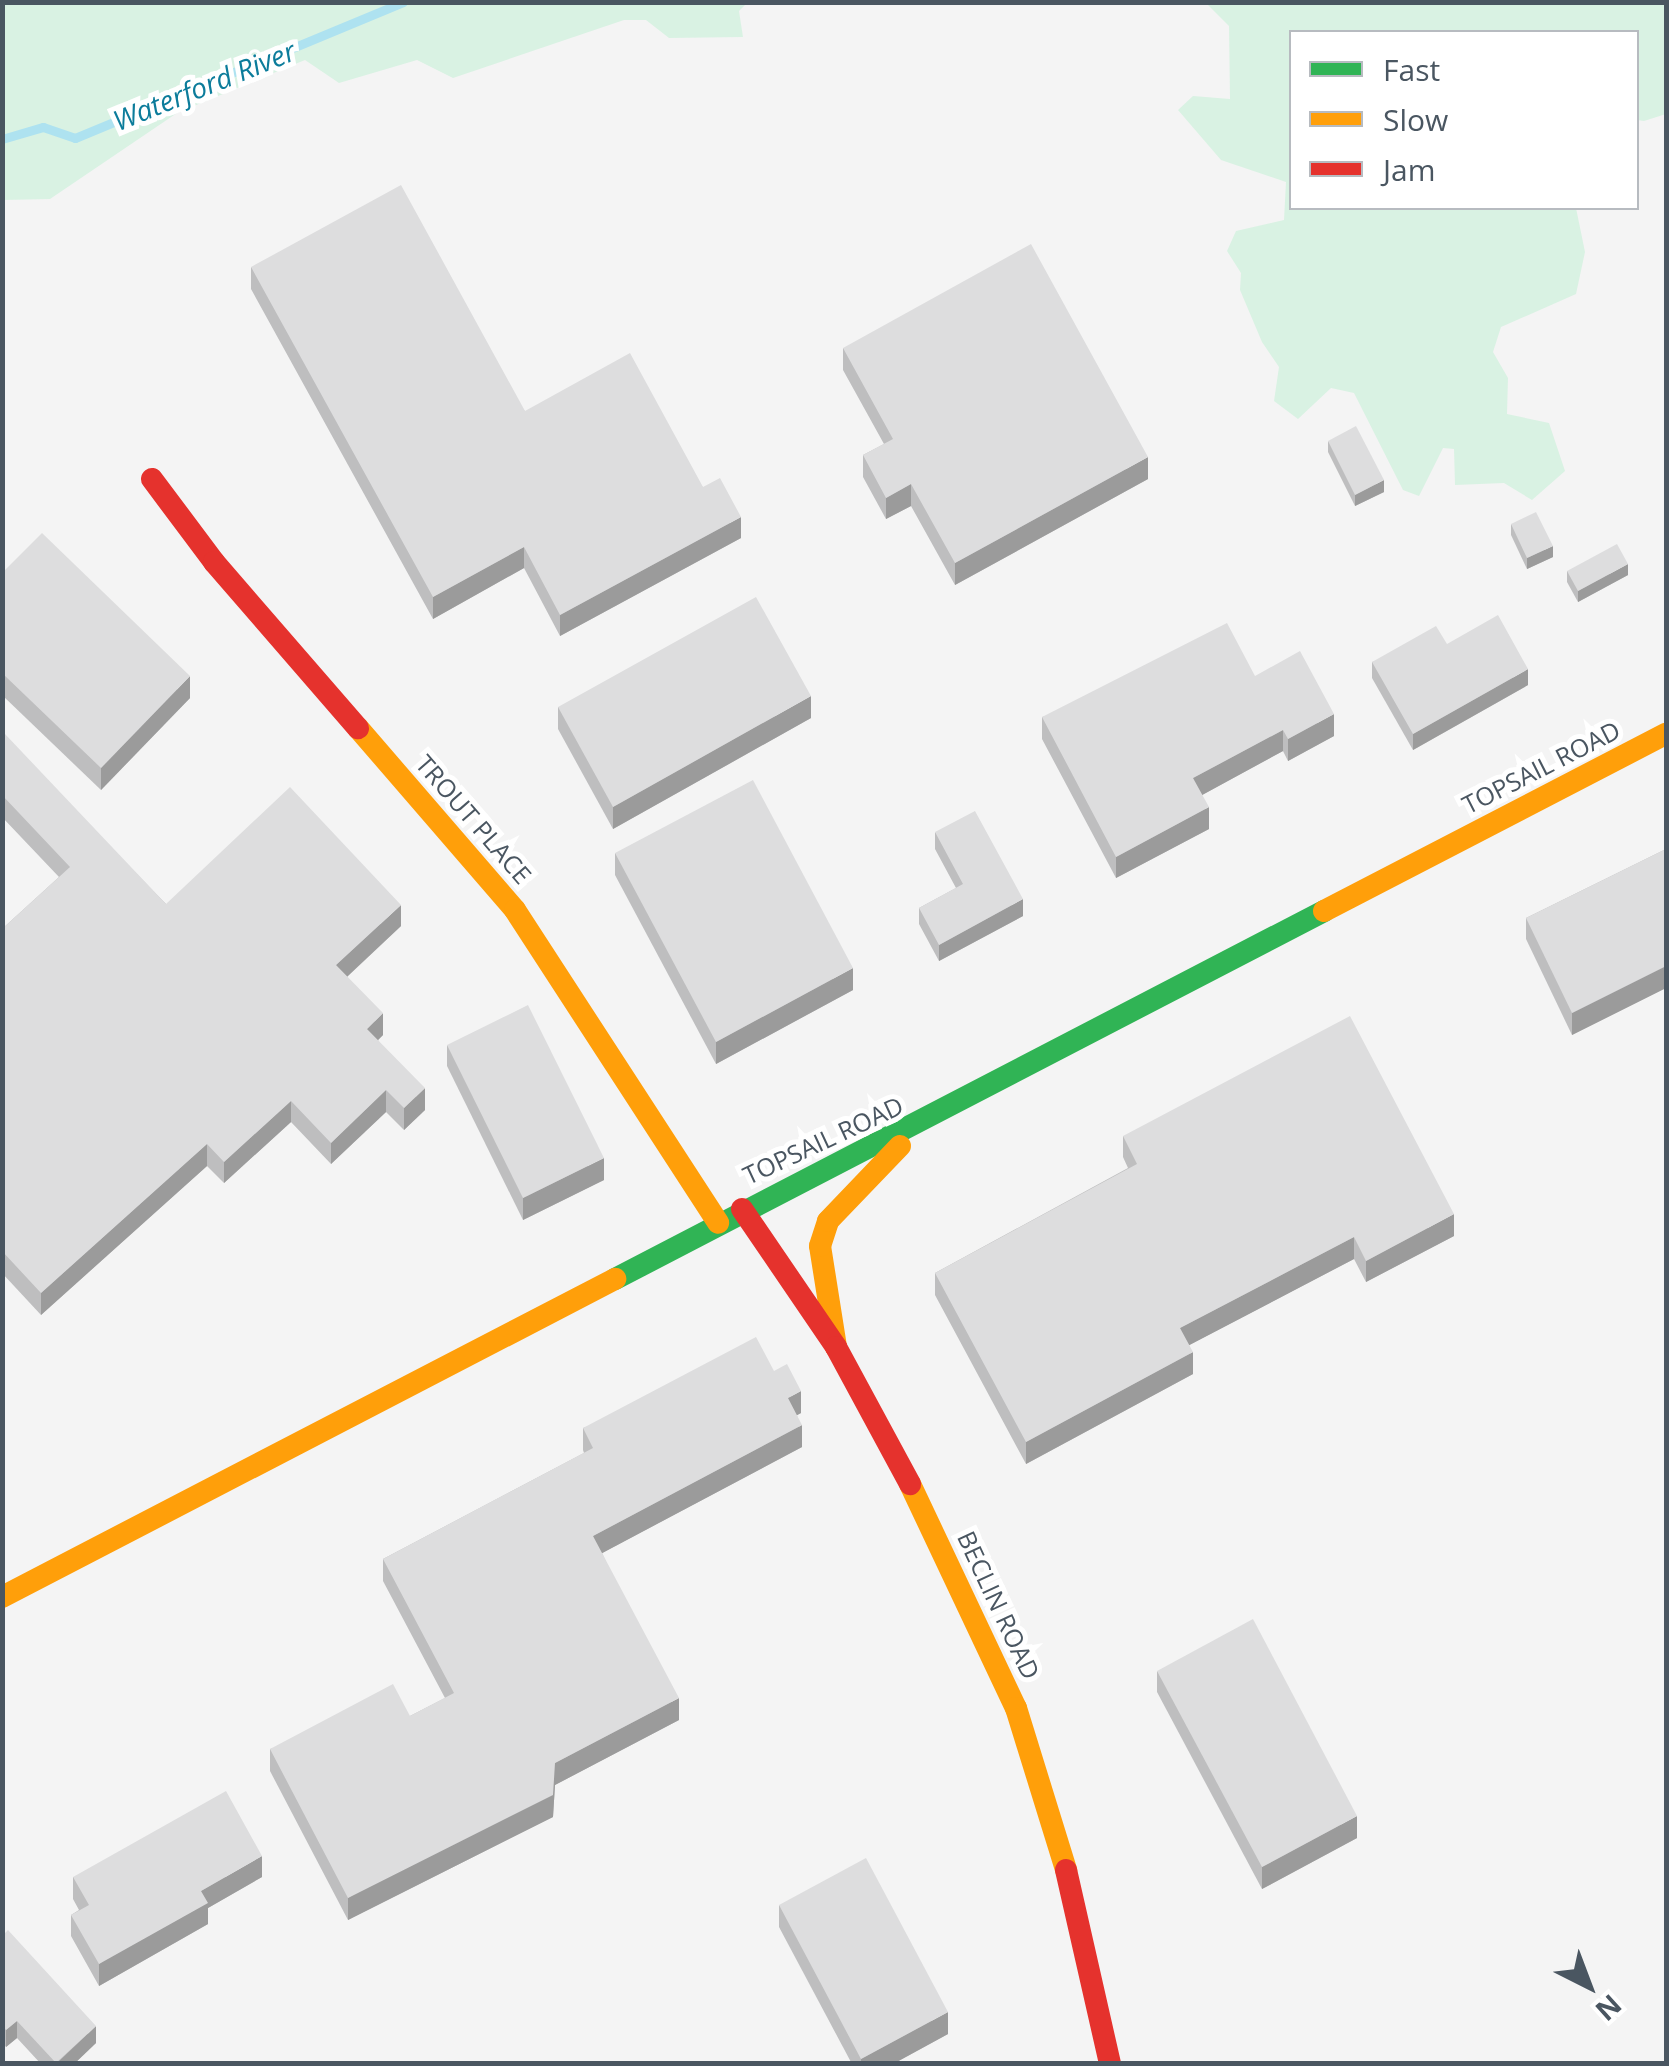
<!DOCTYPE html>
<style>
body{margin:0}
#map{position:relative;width:1669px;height:2066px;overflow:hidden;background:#f4f4f4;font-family:"Open Sans",sans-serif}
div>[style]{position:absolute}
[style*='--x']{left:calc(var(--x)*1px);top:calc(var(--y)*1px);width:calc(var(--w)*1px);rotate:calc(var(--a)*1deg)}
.green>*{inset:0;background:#d9f2e3}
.stream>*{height:9px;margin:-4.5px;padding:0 4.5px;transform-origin:4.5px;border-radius:4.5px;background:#aee2f0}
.fast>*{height:22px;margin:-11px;padding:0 11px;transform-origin:11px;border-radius:11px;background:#30b455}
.slow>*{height:22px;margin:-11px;padding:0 11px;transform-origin:11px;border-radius:11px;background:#ff9f0a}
.jam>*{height:22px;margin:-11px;padding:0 11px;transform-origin:11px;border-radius:11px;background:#e5322d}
.wall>*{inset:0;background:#bebebf}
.shaded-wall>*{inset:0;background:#9b9b9b}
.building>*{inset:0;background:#ddddde}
span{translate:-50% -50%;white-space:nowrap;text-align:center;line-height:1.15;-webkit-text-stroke:10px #fff;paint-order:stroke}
.street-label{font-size:25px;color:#4a5661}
.water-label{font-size:28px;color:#0c7c9b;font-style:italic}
.frame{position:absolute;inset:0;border:5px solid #4a5661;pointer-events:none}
.legend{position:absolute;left:1289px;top:30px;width:350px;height:180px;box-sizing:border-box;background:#fff;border:2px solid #b7bbc0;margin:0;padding:12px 18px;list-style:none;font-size:30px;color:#4a5661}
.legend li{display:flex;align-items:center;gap:20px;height:50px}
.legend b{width:50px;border:2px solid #b7bbc0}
.north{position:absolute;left:1539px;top:1936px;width:100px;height:100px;-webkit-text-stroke:8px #fff;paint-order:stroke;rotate:138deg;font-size:28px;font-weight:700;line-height:40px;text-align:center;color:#4a5661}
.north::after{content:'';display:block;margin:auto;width:35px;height:45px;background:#4a5661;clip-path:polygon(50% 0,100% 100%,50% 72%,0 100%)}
</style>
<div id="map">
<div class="green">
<i style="clip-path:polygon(2px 3px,3px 2px,747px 3px,739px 11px,743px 37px,669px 38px,646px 20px,624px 20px,453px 78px,417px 60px,339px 83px,305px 60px,177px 113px,50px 199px,3px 200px)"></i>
<i style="clip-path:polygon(1206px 3px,1666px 3px,1666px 114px,1644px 121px,1637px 120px,1636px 32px,1292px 32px,1292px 208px,1576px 208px,1585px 252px,1576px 294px,1501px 327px,1493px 352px,1508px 378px,1507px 414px,1549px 423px,1565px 471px,1532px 500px,1504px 483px,1455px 485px,1454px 449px,1443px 448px,1419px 496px,1403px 490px,1354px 393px,1331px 388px,1298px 419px,1274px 401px,1279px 367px,1262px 342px,1240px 290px,1241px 273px,1227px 251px,1236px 231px,1284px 220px,1286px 182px,1221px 160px,1178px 110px,1193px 96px,1230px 99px,1229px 26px)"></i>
</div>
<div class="stream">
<i style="--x:2;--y:139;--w:43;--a:-16.3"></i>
<i style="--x:43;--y:127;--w:34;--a:19"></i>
<i style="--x:75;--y:138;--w:355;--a:-22.5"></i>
</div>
<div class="fast">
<i style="--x:615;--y:1279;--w:799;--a:-27.43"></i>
</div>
<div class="slow">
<i style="--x:358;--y:728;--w:240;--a:49.2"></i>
<i style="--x:515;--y:910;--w:373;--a:57"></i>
<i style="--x:1324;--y:911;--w:385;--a:-27.4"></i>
<i style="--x:836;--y:1347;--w:102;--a:-99"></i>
<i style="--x:820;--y:1246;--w:26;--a:-72"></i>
<i style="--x:828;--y:1221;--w:104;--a:-46.2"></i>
<i style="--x:910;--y:1484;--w:248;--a:64.7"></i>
<i style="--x:1016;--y:1708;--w:170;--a:72.8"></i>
<i style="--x:2;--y:1597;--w:691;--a:-27.42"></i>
</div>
<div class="jam">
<i style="--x:152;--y:479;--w:104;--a:53.2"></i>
<i style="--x:214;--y:562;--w:220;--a:49.1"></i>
<i style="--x:742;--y:1209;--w:167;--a:55.7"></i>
<i style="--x:836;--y:1347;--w:156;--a:61.6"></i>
<i style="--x:1066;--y:1870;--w:199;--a:77.2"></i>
</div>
<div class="wall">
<i style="clip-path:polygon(251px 267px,525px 411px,703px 487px,741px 538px,560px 636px,524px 568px,433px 619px,251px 289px)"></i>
<i style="clip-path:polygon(843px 348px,1148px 479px,955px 585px,911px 506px,886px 519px,863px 477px,863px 455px,884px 444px,843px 370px)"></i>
<i style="clip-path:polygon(1328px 441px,1384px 492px,1355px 506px,1328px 452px)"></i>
<i style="clip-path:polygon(1511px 524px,1553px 557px,1527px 569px,1511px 535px)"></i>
<i style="clip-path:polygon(1567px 571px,1628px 575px,1578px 602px,1567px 582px)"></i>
<i style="clip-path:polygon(2px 573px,190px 698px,101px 790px,2px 695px)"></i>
<i style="clip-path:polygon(1447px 644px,1528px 685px,1413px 750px,1372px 678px,1372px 662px)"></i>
<i style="clip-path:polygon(1255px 676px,1334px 736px,1288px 761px,1283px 751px,1202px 795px,1209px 829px,1116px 878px,1042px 739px,1042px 717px)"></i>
<i style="clip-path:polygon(558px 707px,811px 718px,613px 829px,558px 729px)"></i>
<i style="clip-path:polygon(2px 736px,166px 904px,401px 926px,347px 977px,383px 1035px,378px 1040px,425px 1110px,404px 1130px,386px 1112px,331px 1164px,291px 1122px,224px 1183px,207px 1166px,41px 1315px,2px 1273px,2px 929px,59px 877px,2px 817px)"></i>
<i style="clip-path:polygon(935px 832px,1023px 916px,939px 961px,919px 924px,919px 908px,956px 888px,935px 849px)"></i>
<i style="clip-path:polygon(1666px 849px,1666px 988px,1572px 1035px,1526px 939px,1526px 918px)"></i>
<i style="clip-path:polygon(615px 853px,853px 990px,716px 1064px,615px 875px)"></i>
<i style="clip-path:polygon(447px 1045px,604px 1180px,523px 1220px,447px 1066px)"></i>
<i style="clip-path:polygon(1123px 1136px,1454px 1236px,1366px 1282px,1354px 1259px,1189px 1345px,1193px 1374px,1026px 1464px,935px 1295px,935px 1273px,1128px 1168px,1123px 1157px)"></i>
<i style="clip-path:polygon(774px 1371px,801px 1413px,797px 1415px,802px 1447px,602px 1553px,679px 1720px,555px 1785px,553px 1817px,348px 1920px,270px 1771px,270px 1749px,410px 1716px,445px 1698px,383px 1581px,383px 1559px,584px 1453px,583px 1450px,583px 1428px)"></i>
<i style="clip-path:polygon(1157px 1671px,1357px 1838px,1262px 1889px,1157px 1692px)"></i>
<i style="clip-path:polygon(73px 1877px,262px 1877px,208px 1908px,208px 1924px,99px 1986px,71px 1936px,71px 1915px,79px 1910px,73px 1899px)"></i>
<i style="clip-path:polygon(779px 1905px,948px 2034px,893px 2064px,852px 2064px,779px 1927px)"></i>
<i style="clip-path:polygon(2px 1936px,96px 2043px,74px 2064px,41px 2064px,17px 2038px,6px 2047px,2px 2043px)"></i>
</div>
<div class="shaded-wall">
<i style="clip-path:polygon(1148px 457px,1148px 479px,955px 585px,955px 563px)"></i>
<i style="clip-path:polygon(1384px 480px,1384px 492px,1355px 506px,1355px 495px)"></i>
<i style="clip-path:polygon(911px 484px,911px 506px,886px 519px,886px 498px)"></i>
<i style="clip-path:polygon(741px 517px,741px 538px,560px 636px,560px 615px)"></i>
<i style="clip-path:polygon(1553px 546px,1553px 557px,1527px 569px,1527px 558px)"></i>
<i style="clip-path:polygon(524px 547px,524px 568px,433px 619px,433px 597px)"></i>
<i style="clip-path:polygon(1628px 564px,1628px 575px,1578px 602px,1578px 591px)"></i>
<i style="clip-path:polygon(1528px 669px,1528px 685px,1413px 750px,1413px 734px)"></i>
<i style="clip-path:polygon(190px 676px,190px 698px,101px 790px,101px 768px)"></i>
<i style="clip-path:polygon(811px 696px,811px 718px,613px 829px,613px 807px)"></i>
<i style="clip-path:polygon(1334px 714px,1334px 736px,1288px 761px,1288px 739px)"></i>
<i style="clip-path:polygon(1283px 730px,1283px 751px,1193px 800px,1193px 778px)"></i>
<i style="clip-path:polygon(1209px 807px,1209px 829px,1116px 878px,1116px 857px)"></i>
<i style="clip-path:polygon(1023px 899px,1023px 916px,939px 961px,939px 945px)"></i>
<i style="clip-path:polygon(401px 905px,401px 926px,336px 987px,336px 965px)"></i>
<i style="clip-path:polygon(1666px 966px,1666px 988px,1572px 1035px,1572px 1013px)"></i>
<i style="clip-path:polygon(853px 968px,853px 990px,716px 1064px,716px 1042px)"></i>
<i style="clip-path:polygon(383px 1013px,383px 1035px,367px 1051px,367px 1029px)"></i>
<i style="clip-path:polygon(425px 1088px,425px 1110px,404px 1130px,404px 1108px)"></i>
<i style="clip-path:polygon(386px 1090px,386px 1112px,331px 1164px,331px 1143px)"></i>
<i style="clip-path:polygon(291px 1101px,291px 1122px,224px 1183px,224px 1162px)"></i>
<i style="clip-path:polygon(207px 1144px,207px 1166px,41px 1315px,41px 1293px)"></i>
<i style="clip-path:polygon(604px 1158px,604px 1180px,523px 1220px,523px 1198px)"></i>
<i style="clip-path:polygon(1454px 1214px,1454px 1236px,1366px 1282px,1366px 1261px)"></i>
<i style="clip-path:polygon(1354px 1237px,1354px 1259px,1180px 1350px,1180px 1328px)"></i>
<i style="clip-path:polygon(1193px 1352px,1193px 1374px,1026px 1464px,1026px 1442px)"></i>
<i style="clip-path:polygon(801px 1391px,801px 1413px,788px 1420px,788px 1398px)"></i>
<i style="clip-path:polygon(802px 1425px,802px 1447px,593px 1558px,593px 1536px)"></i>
<i style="clip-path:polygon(679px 1698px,679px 1720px,555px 1785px,553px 1817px,348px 1920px,348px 1898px,555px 1763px)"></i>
<i style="clip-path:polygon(1357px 1816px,1357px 1838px,1262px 1889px,1262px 1867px)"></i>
<i style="clip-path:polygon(262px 1856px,262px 1877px,208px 1908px,208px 1924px,99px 1986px,99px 1964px,201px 1891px)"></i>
<i style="clip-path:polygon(948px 2012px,948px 2034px,893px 2064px,861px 2064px,861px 2059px)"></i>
<i style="clip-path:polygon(17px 2021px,17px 2038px,6px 2047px,6px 2030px)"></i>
<i style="clip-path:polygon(96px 2026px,96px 2043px,74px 2064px,56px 2064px)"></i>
</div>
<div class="building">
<i style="clip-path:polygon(401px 185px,525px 411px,630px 353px,703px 487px,720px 478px,741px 517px,560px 615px,524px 547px,433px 597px,251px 267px)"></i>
<i style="clip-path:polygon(1031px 244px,1148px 457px,955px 563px,911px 484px,886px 498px,863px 455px,893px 439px,843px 348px)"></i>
<i style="clip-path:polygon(1356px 426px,1384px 480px,1355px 495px,1328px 441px)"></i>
<i style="clip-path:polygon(1536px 512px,1553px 546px,1527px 558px,1511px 524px)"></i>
<i style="clip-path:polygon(42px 533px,190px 676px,101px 768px,2px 673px,2px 573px)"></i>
<i style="clip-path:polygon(1617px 544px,1628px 564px,1578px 591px,1567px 571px)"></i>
<i style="clip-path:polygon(756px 597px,811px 696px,613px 807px,558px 707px)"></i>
<i style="clip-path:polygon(1498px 615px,1528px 669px,1413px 734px,1372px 662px,1436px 626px,1447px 644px)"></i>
<i style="clip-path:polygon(1227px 623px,1255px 676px,1300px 651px,1334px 714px,1288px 739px,1283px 730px,1193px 778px,1209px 807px,1116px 857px,1042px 717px)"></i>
<i style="clip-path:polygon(5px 734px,166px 904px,290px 787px,401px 905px,336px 965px,383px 1013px,367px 1029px,425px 1088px,404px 1108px,386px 1090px,331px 1143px,291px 1101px,224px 1162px,207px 1144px,41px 1293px,2px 1251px,2px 929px,70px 867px,2px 795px,2px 736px)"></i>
<i style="clip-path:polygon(753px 780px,853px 968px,716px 1042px,615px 853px)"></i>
<i style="clip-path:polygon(975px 811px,1023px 899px,939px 945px,919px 908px,963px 884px,935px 832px)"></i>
<i style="clip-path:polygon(1666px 849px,1666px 966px,1572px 1013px,1526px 918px)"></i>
<i style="clip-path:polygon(528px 1005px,604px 1158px,523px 1198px,447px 1045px)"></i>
<i style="clip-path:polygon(1350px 1016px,1454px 1214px,1366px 1261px,1354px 1237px,1180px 1328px,1193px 1352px,1026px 1442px,935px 1273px,1137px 1164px,1123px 1136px)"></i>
<i style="clip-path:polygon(756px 1337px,774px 1371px,787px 1364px,801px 1391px,788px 1398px,802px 1425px,593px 1536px,679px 1698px,555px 1763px,553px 1795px,348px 1898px,270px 1749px,393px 1684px,410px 1716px,454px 1693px,383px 1559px,593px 1448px,583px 1428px)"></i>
<i style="clip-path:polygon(1253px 1619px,1357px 1816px,1262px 1867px,1157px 1671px)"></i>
<i style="clip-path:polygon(226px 1791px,262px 1856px,201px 1891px,208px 1903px,99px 1964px,71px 1915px,89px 1905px,73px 1877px)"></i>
<i style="clip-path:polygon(866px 1858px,948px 2012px,861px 2059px,779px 1905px)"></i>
<i style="clip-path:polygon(8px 1930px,96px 2026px,56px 2063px,17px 2021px,6px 2030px,2px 2026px,2px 1936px)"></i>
</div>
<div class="street-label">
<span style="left:1541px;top:767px;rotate:-27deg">TOPSAIL ROAD</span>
<span style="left:474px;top:819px;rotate:49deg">TROUT PLACE</span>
<span style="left:823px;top:1140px;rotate:-25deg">TOPSAIL ROAD</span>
<span style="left:999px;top:1605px;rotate:65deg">BECLIN ROAD</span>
</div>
<div class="water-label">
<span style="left:204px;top:85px;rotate:-22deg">Waterford River</span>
</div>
<div class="frame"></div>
<ul class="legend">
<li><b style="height:12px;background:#30b455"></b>Fast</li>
<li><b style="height:12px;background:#ff9f0a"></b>Slow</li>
<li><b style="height:12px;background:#e5322d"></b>Jam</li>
</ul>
<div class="north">N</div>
</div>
